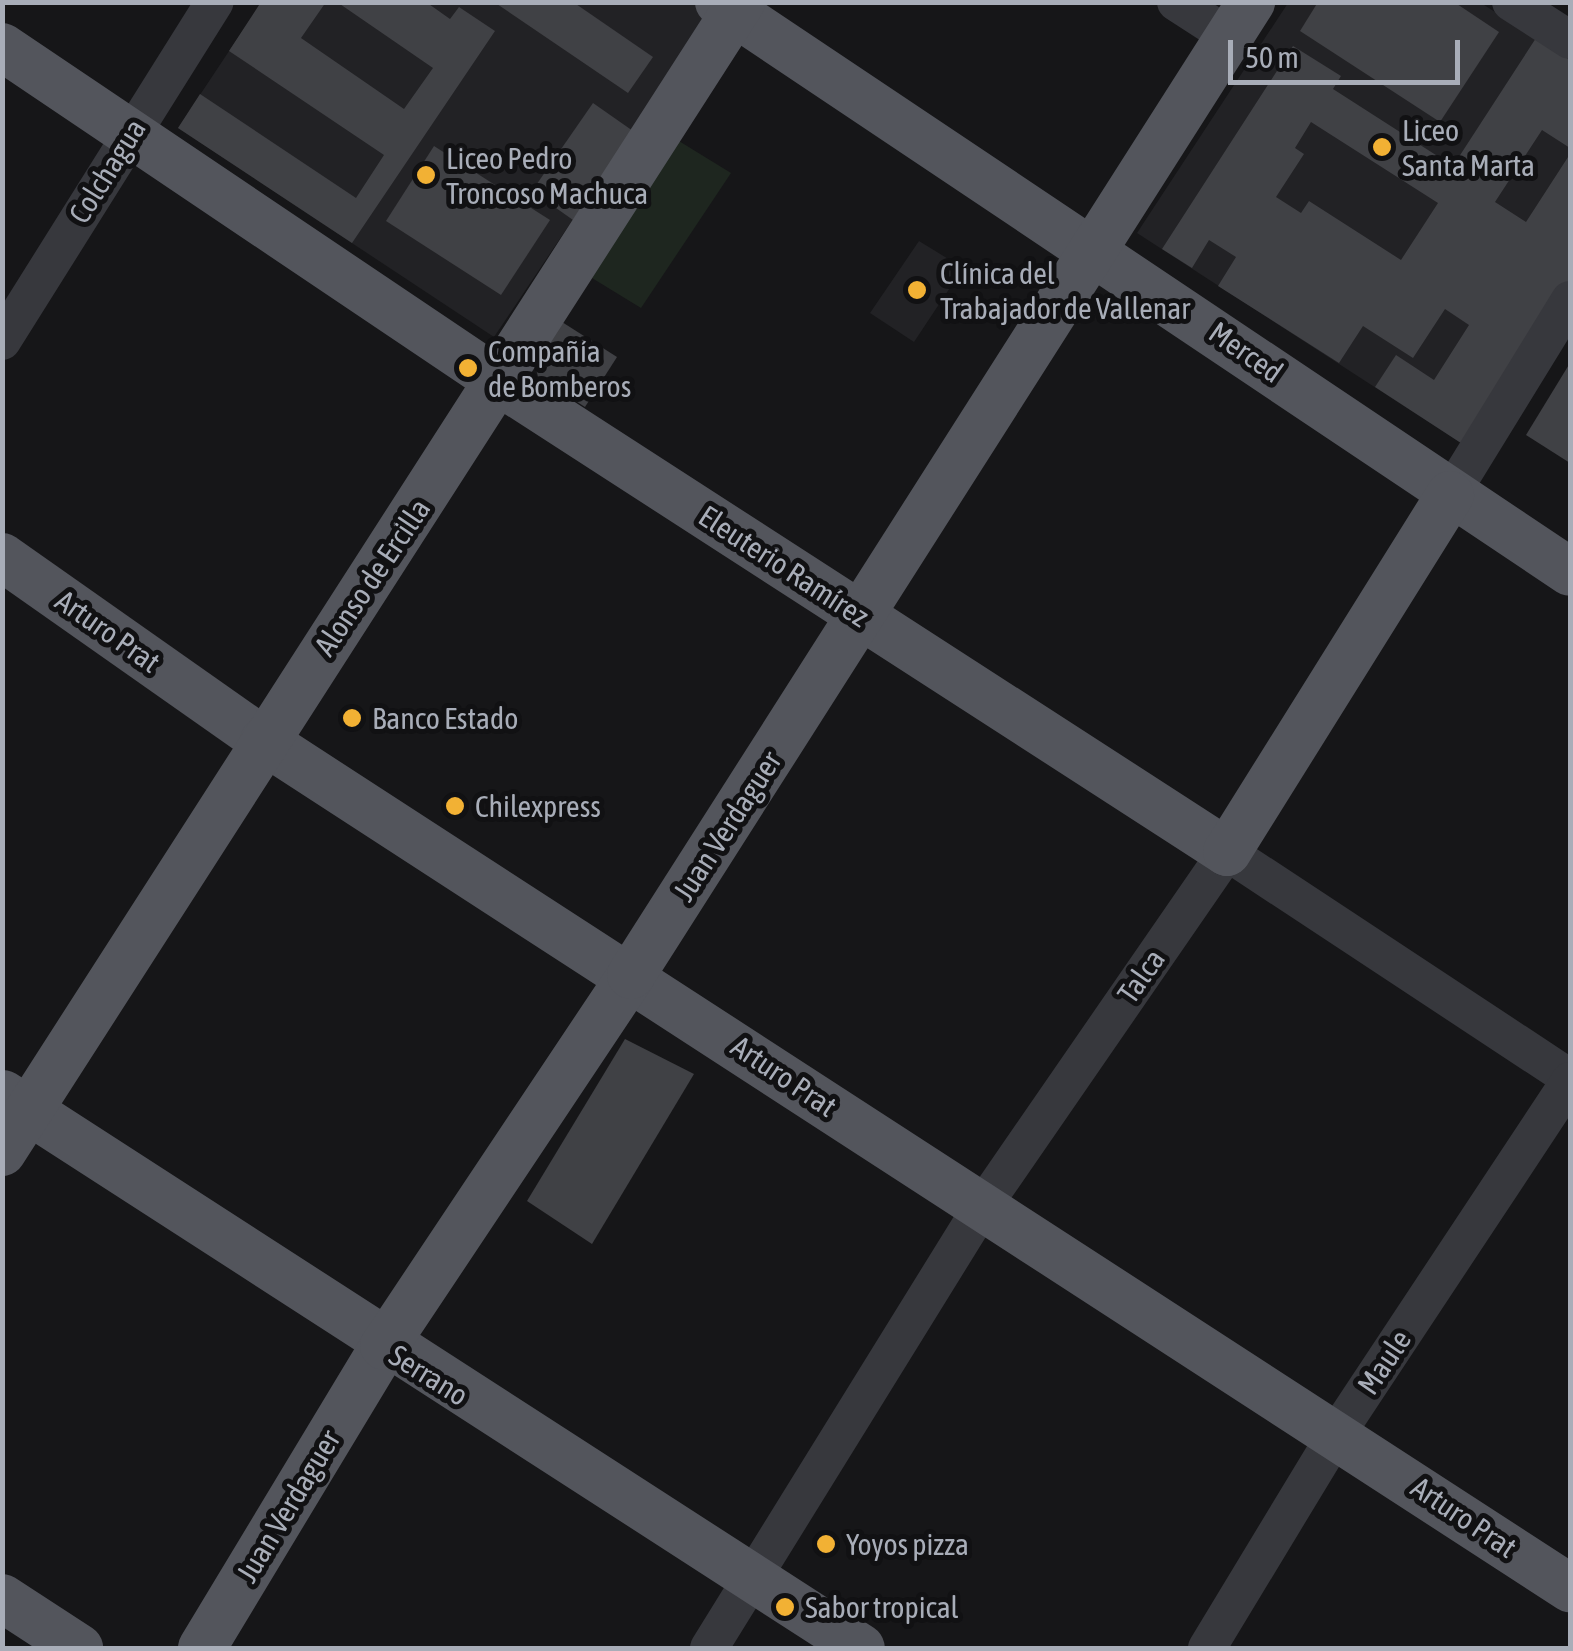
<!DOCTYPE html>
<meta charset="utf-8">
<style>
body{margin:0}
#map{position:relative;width:1573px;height:1651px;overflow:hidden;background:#161618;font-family:"Asap Condensed",sans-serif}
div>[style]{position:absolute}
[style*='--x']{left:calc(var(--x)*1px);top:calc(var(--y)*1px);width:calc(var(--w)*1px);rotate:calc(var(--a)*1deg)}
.built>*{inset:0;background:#222225}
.green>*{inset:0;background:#1e261f}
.building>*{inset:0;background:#404145}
.minor>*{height:38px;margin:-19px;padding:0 19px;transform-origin:19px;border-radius:19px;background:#37383d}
.major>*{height:48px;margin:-24px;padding:0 24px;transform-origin:24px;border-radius:24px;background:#53555c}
.dots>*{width:28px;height:28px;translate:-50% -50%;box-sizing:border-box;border:5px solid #111113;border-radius:50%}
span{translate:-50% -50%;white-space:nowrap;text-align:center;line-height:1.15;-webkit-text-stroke:10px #111113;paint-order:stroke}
.poi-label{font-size:30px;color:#a8adb8}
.left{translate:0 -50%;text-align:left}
.street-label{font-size:30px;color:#a8adb8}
.frame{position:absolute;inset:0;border:5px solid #a8adb8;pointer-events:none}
.scale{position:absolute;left:1228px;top:40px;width:232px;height:45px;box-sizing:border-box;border:5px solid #a8adb8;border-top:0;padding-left:12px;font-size:30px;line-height:35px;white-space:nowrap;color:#a8adb8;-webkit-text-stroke:8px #111113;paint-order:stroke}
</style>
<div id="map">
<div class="built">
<i style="clip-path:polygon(697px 2px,712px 12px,494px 337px,178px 128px,261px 3px)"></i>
<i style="clip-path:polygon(1288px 3px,1481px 3px,1570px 60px,1570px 281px,1464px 445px,1137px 233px)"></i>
<i style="clip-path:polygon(919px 241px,963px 268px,914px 342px,870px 313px)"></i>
</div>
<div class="green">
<i style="clip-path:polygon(661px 130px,731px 173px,641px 308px,574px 267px)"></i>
</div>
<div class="building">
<i style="clip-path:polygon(261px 2px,326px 2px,301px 38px,404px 109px,433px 68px,337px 2px,426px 2px,450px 19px,459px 7px,495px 31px,352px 243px,178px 128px,200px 94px,356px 198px,384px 155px,229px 51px)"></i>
<i style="clip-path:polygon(494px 2px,573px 2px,653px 57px,628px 93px)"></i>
<i style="clip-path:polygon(1318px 2px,1454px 2px,1499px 32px,1440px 122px,1300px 31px)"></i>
<i style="clip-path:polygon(evenodd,1536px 38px,1570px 60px,1570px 148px,1542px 130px,1495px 202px,1526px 222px,1570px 154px,1570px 281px,1464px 445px,1375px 387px,1396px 355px,1434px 380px,1469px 325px,1445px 309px,1413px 358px,1363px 326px,1339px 363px,1218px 286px,1236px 257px,1209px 240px,1192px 268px,1162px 249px,1293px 46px,1341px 76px,1333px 89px,1453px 166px,1536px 38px,1311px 122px,1438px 203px,1401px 260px,1309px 201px,1301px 213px,1276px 197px,1304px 154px,1295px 148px,1311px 122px)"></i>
<i style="clip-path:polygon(593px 103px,633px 131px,573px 220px,532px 191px)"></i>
<i style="clip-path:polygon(434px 146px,550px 220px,501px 295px,386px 221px)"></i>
<i style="clip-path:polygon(551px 315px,617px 357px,585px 407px,538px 377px,531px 347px)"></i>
<i style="clip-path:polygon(1570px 363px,1570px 463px,1526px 435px)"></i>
<i style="clip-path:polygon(625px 1039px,694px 1074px,592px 1244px,527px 1201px)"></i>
</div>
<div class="minor">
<i style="--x:1176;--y:2;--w:64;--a:32.9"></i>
<i style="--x:1511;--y:2;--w:70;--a:32.8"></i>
<i style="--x:2;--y:341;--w:400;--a:-57.9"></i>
<i style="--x:1450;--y:495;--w:229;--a:-58.4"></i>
<i style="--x:709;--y:1648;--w:519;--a:-58.24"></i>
<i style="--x:982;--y:1207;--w:431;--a:-55.4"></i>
<i style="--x:1227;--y:852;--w:411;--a:33.4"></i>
<i style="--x:1207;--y:1648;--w:251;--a:-58.8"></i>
<i style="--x:1337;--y:1433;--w:422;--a:-56.5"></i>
</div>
<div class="major">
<i style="--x:719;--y:2;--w:1024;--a:33.81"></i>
<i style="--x:2;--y:47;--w:602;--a:33.95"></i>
<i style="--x:501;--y:383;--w:864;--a:32.86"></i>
<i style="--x:1227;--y:852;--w:421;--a:-58"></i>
<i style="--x:2;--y:557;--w:320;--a:35.1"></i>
<i style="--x:264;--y:741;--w:1557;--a:32.97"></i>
<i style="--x:3;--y:1094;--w:1021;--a:32.85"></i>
<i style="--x:2;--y:1152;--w:1367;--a:-57.27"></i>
<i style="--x:2;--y:1598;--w:92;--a:33"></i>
<i style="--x:202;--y:1648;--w:353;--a:-58.9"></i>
<i style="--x:384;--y:1346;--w:446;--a:-56.3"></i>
<i style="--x:631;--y:975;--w:1154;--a:-57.49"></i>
</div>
<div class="dots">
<i style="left:1382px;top:147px;background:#f2b134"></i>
<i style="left:426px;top:175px;background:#f2b134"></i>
<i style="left:917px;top:290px;background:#f2b134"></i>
<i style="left:468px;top:368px;background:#f2b134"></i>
<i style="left:352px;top:718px;background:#f2b134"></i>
<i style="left:455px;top:806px;background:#f2b134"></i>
<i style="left:826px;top:1544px;background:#f2b134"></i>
<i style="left:785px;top:1607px;background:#f2b134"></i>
</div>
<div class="poi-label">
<span class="left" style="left:1402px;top:147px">Liceo<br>Santa Marta</span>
<span class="left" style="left:446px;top:175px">Liceo Pedro<br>Troncoso Machuca</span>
<span class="left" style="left:940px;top:290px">Clínica del<br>Trabajador de Vallenar</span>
<span class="left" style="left:488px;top:368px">Compañía<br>de Bomberos</span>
<span class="left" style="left:372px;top:718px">Banco Estado</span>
<span class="left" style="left:475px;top:806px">Chilexpress</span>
<span class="left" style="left:846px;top:1544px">Yoyos pizza</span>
<span class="left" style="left:805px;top:1607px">Sabor tropical</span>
</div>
<div class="street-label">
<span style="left:107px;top:171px;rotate:-58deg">Colchagua</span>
<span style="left:1246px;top:352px;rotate:35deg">Merced</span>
<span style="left:784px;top:566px;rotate:33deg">Eleuterio Ramírez</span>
<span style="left:372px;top:577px;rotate:-56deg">Alonso de Ercilla</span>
<span style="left:108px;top:631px;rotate:35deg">Arturo Prat</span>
<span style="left:727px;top:826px;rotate:-57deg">Juan Verdaguer</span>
<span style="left:1141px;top:976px;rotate:-55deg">Talca</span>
<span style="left:784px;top:1076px;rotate:34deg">Arturo Prat</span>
<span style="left:1384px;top:1362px;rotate:-56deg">Maule</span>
<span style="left:429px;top:1375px;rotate:32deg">Serrano</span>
<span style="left:288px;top:1506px;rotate:-59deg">Juan Verdaguer</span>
<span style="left:1464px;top:1517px;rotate:34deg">Arturo Prat</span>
</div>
<div class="frame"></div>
<div class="scale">50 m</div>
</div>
